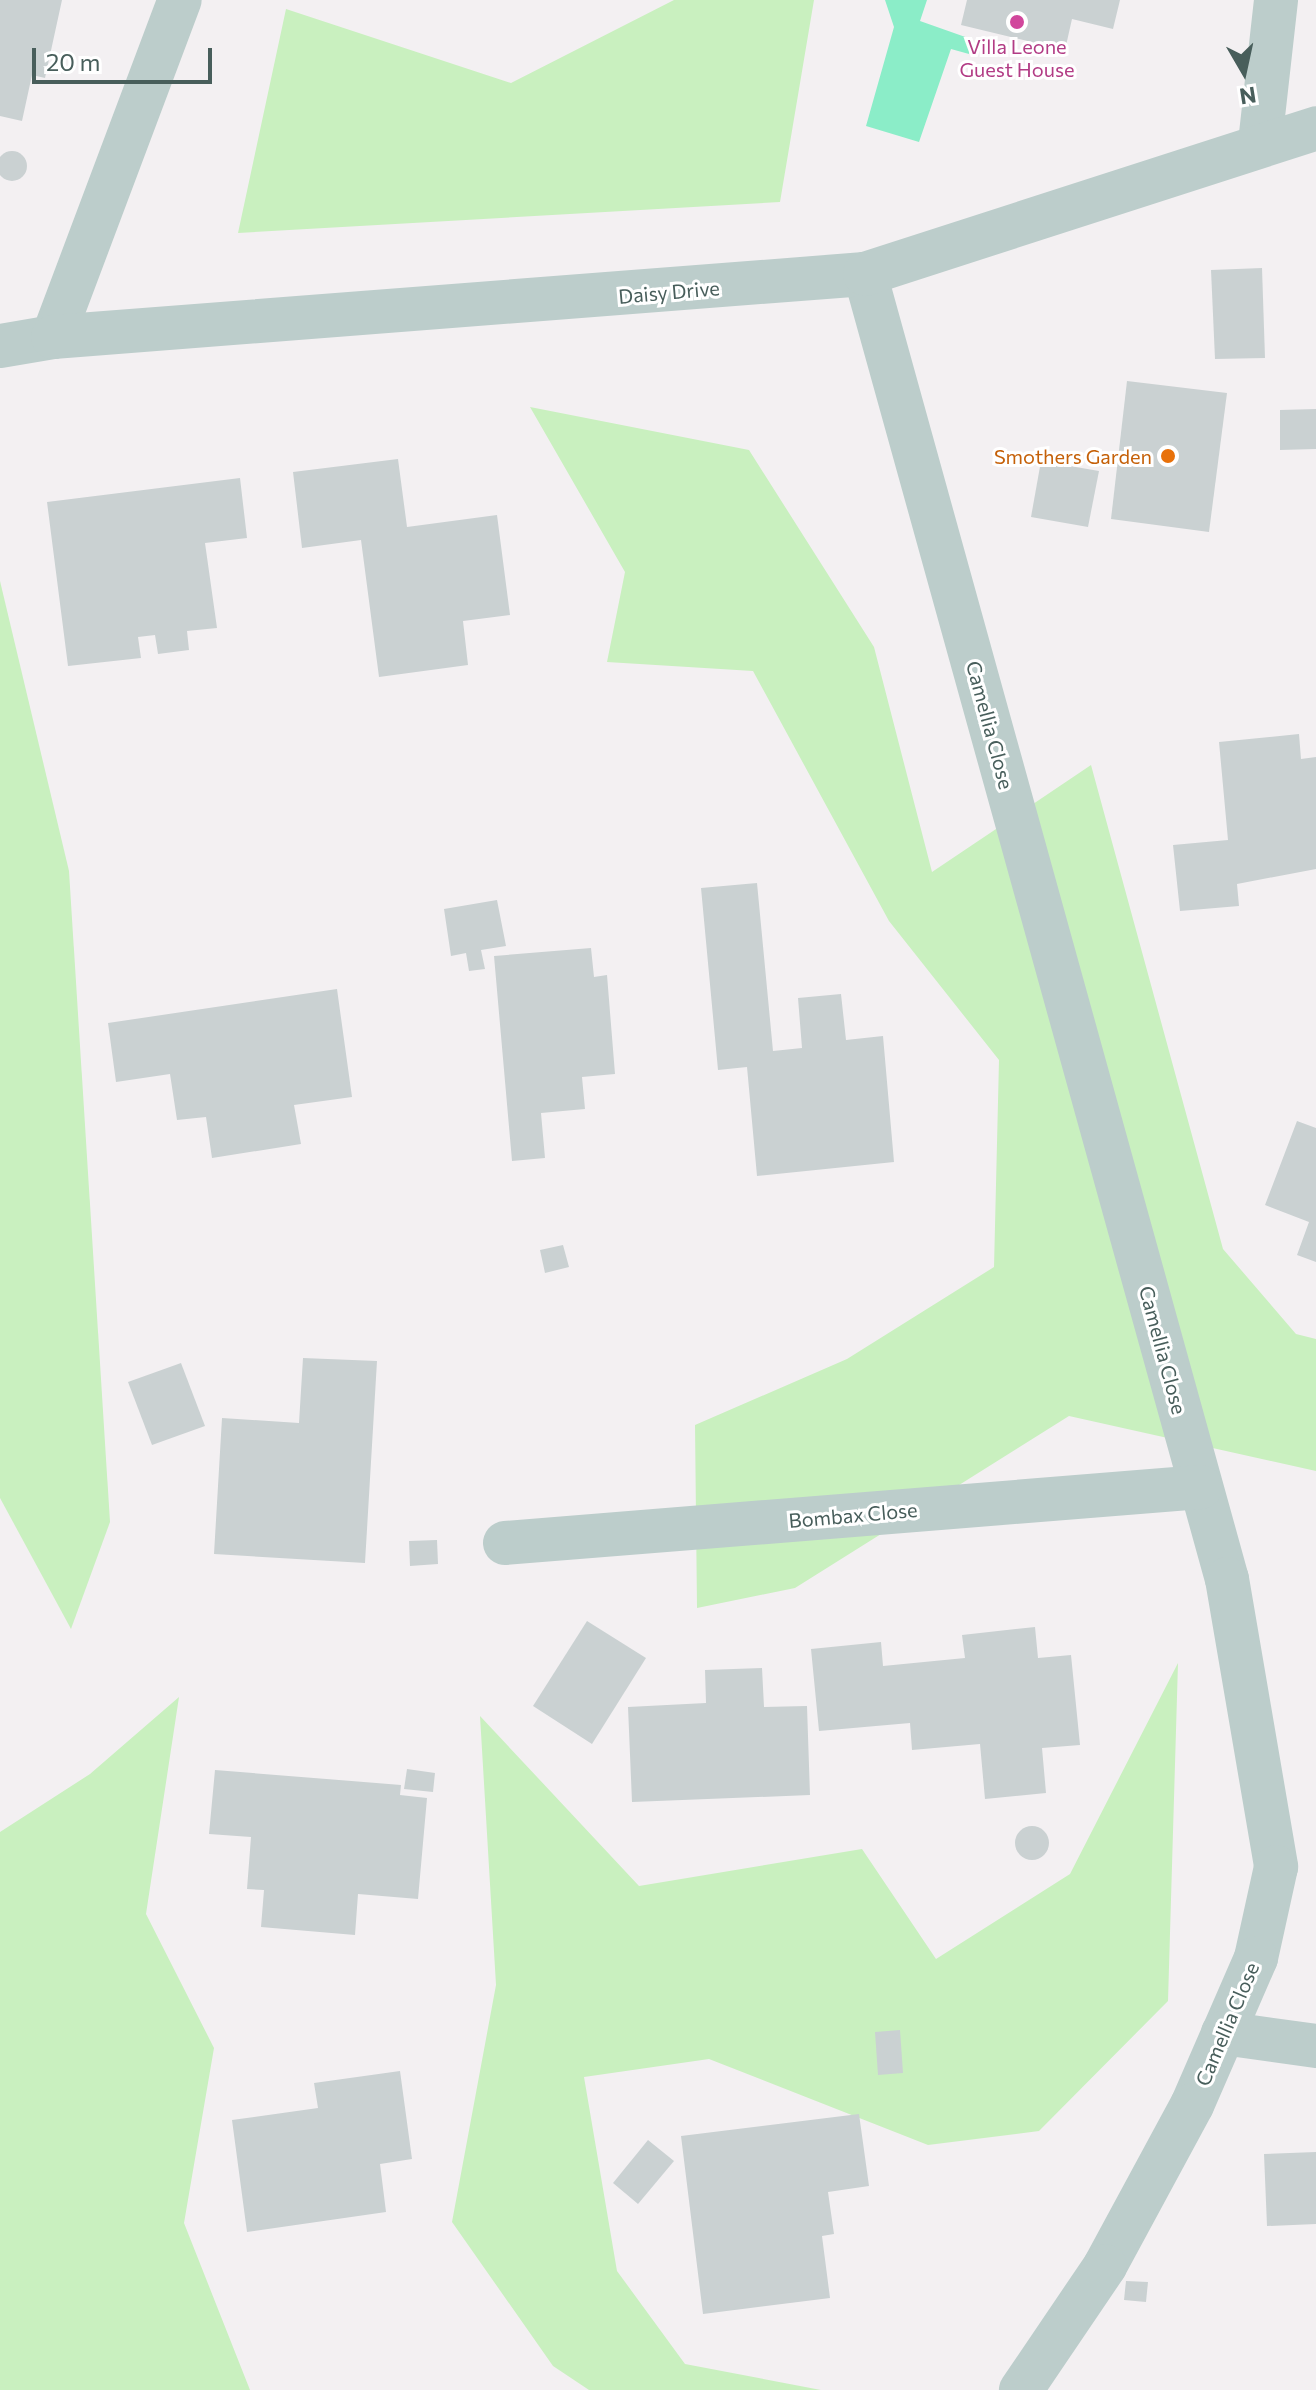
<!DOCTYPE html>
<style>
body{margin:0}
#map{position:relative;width:1316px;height:2390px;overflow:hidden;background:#f3f0f2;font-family:Commissioner,sans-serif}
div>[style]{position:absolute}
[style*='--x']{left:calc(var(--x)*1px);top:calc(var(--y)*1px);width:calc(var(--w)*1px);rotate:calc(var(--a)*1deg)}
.green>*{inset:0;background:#c9f0bf}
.water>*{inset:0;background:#8bedc8}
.building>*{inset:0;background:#cad1d2}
.round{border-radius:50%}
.minor>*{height:44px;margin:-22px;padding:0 22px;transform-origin:22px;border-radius:22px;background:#bccdcb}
.dots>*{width:22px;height:22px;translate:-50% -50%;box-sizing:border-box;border:4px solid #fff;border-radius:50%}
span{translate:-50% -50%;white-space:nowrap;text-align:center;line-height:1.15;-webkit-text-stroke:6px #fff;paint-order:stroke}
.hotel-label{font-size:20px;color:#b23c85}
.street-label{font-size:20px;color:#485e5b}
.food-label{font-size:20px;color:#c56008}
.right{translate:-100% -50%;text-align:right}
.north{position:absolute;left:1204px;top:32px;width:80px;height:80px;-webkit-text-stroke:6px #fff;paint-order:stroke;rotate:171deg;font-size:22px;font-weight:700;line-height:32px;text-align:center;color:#485e5b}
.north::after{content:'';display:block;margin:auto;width:28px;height:36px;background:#485e5b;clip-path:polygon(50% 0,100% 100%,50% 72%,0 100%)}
.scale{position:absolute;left:32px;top:48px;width:180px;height:36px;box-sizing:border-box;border:4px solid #485e5b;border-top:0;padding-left:10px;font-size:24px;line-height:28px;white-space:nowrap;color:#485e5b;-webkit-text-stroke:6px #fff;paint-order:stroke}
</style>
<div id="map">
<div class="green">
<i style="clip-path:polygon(674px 0,814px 0,780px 202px,238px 233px,286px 9px,511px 83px)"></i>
<i style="clip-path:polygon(530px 407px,749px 450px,874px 647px,932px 872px,1091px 765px,1223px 1249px,1296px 1334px,1316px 1339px,1316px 1471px,1069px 1416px,795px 1588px,697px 1608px,695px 1425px,847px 1359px,994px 1267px,999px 1060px,889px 921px,753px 671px,607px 662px,625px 572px)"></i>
<i style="clip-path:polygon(0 581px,69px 871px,110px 1522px,71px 1629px,0 1498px)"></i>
<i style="clip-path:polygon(1178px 1663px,1168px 2001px,1039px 2131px,928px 2145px,709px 2059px,584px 2077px,617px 2271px,685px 2364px,821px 2390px,589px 2390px,553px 2366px,452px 2222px,496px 1985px,480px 1716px,639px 1886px,862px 1849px,936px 1959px,1070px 1874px)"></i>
<i style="clip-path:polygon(179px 1697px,146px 1914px,214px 2048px,184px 2223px,250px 2390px,0 2390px,0 1832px,90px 1774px)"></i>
</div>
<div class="water">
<i style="clip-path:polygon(885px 0,927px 0,920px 21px,971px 39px,969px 54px,951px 49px,919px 142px,866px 126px,894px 27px)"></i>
</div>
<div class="building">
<i style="clip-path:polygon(0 0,62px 0,45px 78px,32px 75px,22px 121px,0 116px)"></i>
<i style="clip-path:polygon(967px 0,1120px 0,1113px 29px,1072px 19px,1065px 50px,961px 25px)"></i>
<i class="round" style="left:-3px;top:151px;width:30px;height:30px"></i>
<i style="clip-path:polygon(1262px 268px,1265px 358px,1215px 359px,1211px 270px)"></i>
<i style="clip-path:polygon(1127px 381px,1227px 393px,1209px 532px,1111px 519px)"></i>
<i style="clip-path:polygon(1316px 409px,1316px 449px,1280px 450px,1280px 410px)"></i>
<i style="clip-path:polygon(398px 459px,407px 527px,497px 515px,510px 615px,463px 621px,468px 665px,379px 677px,361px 540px,302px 548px,293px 472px)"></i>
<i style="clip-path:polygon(1041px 461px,1099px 471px,1088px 527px,1031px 517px)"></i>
<i style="clip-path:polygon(240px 478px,247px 538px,205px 543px,217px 628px,187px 631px,189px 650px,158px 654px,155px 635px,138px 637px,141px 658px,68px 666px,47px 502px)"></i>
<i style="clip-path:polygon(1299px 734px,1301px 759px,1316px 757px,1316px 869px,1237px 884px,1239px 906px,1180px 911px,1173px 845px,1228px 840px,1219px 742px)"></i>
<i style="clip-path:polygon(757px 883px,773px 1051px,802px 1048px,798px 998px,841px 994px,846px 1040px,883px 1036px,894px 1162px,757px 1176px,747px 1067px,718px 1070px,701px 888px)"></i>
<i style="clip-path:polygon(497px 900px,506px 946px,481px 950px,485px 969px,469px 971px,466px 953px,451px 956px,444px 909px)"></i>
<i style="clip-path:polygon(591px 948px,594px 977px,607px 975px,615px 1074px,582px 1077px,585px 1109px,541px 1113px,545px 1158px,512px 1161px,494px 956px)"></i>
<i style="clip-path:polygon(337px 989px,352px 1097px,294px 1105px,301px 1144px,212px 1158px,206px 1117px,177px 1120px,170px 1074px,116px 1082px,108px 1023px)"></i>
<i style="clip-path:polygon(1297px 1121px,1316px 1128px,1316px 1262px,1297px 1255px,1309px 1222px,1265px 1205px)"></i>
<i style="clip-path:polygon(563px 1245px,569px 1267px,545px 1273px,540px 1250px)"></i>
<i style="clip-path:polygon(303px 1358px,377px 1361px,365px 1563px,214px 1554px,222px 1418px,299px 1423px)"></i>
<i style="clip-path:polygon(181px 1363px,205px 1426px,152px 1445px,128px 1382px)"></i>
<i style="clip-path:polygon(437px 1540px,438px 1564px,410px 1566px,409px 1541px)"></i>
<i style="clip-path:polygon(587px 1621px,646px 1658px,592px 1744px,533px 1706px)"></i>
<i style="clip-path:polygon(1035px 1627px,1038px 1658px,1071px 1655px,1080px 1745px,1042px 1748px,1046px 1793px,985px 1799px,980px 1744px,912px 1750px,910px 1723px,819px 1731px,811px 1649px,881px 1642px,883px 1666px,965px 1658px,962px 1635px)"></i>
<i style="clip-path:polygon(762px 1668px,764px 1707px,807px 1706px,810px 1795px,632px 1802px,628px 1707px,706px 1703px,705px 1670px)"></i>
<i style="clip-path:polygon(407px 1769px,435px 1773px,433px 1792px,404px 1789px)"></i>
<i style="clip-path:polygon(215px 1770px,401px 1785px,400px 1795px,427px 1798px,418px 1899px,358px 1894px,355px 1935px,261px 1927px,264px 1890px,247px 1889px,251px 1837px,209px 1834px)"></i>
<i class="round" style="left:1015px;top:1826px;width:34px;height:34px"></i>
<i style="clip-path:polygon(900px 2030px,903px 2073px,878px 2075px,875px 2032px)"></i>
<i style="clip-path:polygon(400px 2071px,412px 2159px,380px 2164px,386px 2212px,247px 2232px,232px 2120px,318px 2108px,314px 2083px)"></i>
<i style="clip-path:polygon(859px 2114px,869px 2186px,828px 2192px,834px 2234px,822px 2236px,830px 2298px,703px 2314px,681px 2136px)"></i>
<i style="clip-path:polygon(648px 2140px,674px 2161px,638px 2204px,613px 2183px)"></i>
<i style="clip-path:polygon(1316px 2152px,1316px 2224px,1267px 2226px,1264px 2154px)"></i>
<i style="clip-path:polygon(1126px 2281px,1148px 2282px,1146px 2302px,1124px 2300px)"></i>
</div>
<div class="minor">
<i style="--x:1260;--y:143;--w:144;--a:-83.6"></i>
<i style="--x:865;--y:274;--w:1354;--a:74.5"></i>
<i style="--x:1227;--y:1579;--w:292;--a:80.3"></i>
<i style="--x:1276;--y:1867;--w:93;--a:102.4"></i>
<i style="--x:1256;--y:1958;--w:160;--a:113.5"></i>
<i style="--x:1192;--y:2105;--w:183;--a:118.4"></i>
<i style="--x:1105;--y:2266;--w:150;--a:124.1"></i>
<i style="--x:53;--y:337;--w:360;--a:-69.4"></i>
<i style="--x:0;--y:346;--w:54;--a:-9.6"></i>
<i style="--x:53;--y:337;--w:814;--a:-4.44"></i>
<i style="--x:865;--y:274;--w:474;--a:-17.9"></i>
<i style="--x:505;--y:1543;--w:698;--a:-4.6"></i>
<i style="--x:1223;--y:2033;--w:94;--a:8"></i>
</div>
<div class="dots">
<i style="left:1017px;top:22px;background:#d1479c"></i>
<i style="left:1168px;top:456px;background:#e8710a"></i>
</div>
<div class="hotel-label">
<span style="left:1017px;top:58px">Villa Leone<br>Guest House</span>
</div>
<div class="street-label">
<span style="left:669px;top:292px;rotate:-5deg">Daisy Drive</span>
<span style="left:990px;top:725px;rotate:75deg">Camellia Close</span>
<span style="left:1163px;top:1350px;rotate:75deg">Camellia Close</span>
<span style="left:853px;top:1515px;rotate:-5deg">Bombax Close</span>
<span style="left:1227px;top:2024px;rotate:-67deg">Camellia Close</span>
</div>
<div class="food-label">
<span class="right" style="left:1152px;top:456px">Smothers Garden</span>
</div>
<div class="north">N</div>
<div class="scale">20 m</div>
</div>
